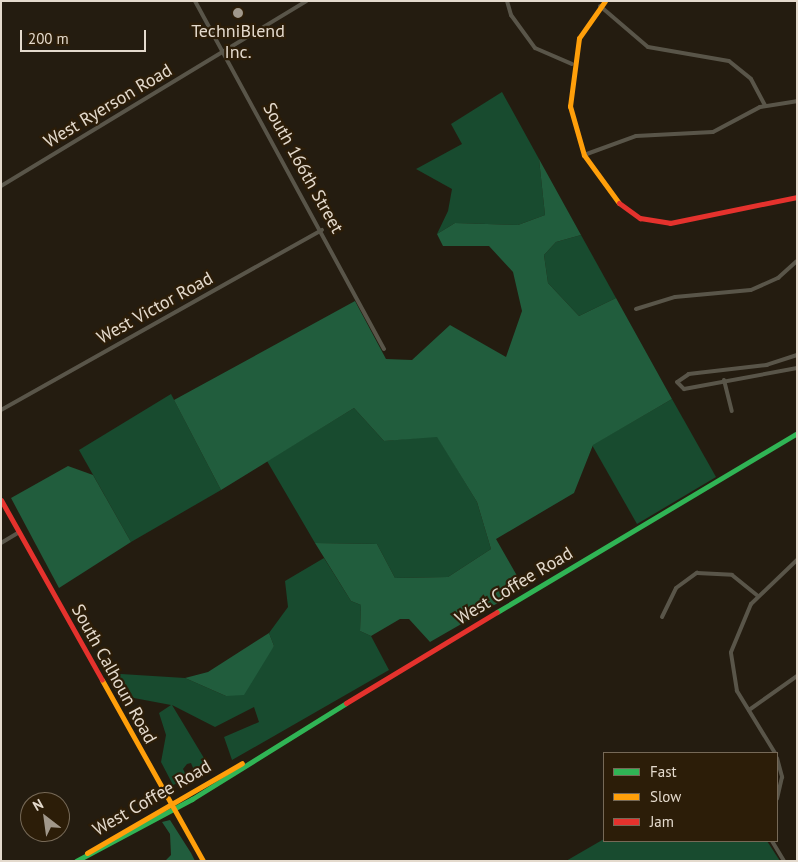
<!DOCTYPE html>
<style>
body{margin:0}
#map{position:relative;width:798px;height:862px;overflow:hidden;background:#241c10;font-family:"PT Sans",sans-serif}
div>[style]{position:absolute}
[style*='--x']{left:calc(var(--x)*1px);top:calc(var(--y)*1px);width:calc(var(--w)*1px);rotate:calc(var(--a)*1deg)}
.green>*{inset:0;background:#184b2f}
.forest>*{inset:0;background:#215d3d}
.street>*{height:4px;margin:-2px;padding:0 2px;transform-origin:2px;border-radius:2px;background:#595549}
.fast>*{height:5px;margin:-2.5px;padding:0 2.5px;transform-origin:2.5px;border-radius:2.5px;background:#30b455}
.slow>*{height:5px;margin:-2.5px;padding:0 2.5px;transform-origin:2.5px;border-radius:2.5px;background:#ff9f0a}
.jam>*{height:5px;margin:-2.5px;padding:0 2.5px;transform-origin:2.5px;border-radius:2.5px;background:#e5322d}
.dots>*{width:14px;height:14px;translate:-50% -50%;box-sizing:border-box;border:2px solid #2c1d08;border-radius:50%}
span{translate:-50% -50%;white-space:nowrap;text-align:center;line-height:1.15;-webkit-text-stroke:4.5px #2c1d08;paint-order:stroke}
.poi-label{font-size:18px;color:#e4dacd}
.street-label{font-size:18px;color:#e4dacd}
.frame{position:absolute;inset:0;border:2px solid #e4dacd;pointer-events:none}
.legend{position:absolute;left:603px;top:752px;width:175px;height:90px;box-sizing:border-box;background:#2c1d08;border:1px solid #766957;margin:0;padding:6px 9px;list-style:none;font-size:15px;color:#e4dacd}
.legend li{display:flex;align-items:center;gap:10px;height:25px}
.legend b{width:25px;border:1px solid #766957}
.north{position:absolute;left:20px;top:792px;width:50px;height:50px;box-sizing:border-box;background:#2c1d08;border:1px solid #766957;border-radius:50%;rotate:330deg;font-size:14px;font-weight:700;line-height:20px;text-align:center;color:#e4dacd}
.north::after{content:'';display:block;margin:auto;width:18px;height:22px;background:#a1988b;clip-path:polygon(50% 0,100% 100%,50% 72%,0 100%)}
.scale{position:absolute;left:20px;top:30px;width:126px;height:22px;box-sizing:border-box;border:2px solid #e4dacd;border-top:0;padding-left:6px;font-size:15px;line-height:18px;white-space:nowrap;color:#e4dacd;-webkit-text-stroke:4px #2c1d08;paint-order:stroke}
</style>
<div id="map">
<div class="green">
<i style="clip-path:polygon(502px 92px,539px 159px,545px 215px,518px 225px,455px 223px,437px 234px,448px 211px,452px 189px,416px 169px,462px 144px,451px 124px)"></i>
<i style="clip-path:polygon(581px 235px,616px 298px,579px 316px,548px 283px,544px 255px,556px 242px)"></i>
<i style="clip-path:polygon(171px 394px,221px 490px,131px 542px,79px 450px)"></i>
<i style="clip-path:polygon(672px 399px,716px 477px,637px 524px,592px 445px)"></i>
<i style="clip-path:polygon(354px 408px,384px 441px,437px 436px,477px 502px,491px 549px,448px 577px,395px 578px,377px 544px,315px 543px,267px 461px)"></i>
<i style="clip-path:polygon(324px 558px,351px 601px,361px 605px,360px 631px,371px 636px,389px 670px,232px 760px,224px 737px,259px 722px,254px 707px,215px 727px,172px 705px,210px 768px,196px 775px,191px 763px,187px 764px,183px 769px,188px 779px,173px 785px,161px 762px,166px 735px,159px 713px,171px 705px,118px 695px,105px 673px,185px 678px,226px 696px,274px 646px,269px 633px,288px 607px,285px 581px)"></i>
<i style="clip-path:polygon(604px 839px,767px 841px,780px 861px,566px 861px)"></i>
</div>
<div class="forest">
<i style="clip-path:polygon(539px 159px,581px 235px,556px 242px,544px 255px,548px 283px,579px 316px,616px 298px,672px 399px,593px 445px,574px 493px,496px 539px,524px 588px,430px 642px,409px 619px,400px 619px,371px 636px,360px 631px,361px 605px,351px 601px,315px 543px,377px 544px,395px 578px,448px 577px,491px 549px,477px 502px,437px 437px,384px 441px,354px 408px,221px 490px,174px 400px,355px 301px,386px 359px,412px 360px,450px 325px,506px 357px,522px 311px,513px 272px,489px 246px,443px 246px,437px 234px,455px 223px,518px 225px,545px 215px)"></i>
<i style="clip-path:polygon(68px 466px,93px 475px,131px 542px,59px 588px,11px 498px)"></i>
<i style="clip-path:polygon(269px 633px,274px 646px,244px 695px,226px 696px,185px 678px,208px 672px)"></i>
<i style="clip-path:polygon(170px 820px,191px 853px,195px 861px,165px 861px,171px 855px,170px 834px,162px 822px)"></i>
</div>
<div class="street">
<i style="--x:195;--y:1;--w:396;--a:61.5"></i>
<i style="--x:507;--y:1;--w:15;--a:74"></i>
<i style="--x:511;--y:15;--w:41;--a:54"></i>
<i style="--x:535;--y:48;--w:40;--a:23.4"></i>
<i style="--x:600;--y:6;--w:63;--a:40.5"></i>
<i style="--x:648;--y:47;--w:82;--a:9.8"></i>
<i style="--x:729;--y:61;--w:28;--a:39"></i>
<i style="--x:751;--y:79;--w:30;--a:62"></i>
<i style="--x:584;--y:155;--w:55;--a:-20.1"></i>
<i style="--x:636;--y:136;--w:77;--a:-3"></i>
<i style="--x:713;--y:132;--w:53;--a:-28"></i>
<i style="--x:760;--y:107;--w:37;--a:-9"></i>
<i style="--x:1;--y:186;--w:357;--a:-31.2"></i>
<i style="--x:636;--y:309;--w:41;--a:-17.1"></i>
<i style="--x:675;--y:297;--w:76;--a:-5.3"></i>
<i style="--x:751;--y:290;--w:30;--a:-24"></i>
<i style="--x:778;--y:278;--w:25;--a:-42"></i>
<i style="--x:797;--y:355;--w:32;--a:162"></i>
<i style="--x:767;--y:365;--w:79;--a:173.4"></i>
<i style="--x:689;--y:374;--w:14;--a:146"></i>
<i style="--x:677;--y:382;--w:10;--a:45"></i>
<i style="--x:684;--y:389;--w:115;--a:-10.5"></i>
<i style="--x:724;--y:380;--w:32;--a:76"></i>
<i style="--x:1;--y:410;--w:368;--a:-29.3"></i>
<i style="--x:1;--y:543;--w:21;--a:-31"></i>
<i style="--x:662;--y:617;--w:32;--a:-64"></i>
<i style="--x:676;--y:588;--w:26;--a:-36"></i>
<i style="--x:697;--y:573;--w:35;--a:3"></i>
<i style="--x:732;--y:575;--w:33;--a:39"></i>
<i style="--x:749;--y:710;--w:59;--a:-35.3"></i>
<i style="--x:775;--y:753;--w:73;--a:-121.5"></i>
<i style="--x:737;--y:691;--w:39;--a:-99"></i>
<i style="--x:731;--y:652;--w:52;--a:-67.4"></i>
<i style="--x:751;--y:604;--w:64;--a:-43.7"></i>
<i style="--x:777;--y:758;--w:20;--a:75"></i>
<i style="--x:782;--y:777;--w:22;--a:103"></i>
<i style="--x:772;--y:841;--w:23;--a:59"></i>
</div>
<div class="fast">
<i style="--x:497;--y:612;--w:349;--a:-30.8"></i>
<i style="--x:76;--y:861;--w:132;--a:-28.1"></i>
<i style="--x:192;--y:799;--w:181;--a:-31.9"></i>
</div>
<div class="slow">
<i style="--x:605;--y:1;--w:45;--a:125.1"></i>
<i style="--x:579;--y:38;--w:69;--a:97.5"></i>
<i style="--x:570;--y:106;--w:51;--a:74.1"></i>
<i style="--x:584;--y:155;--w:59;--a:53.9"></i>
<i style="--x:102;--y:680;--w:207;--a:60.8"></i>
<i style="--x:87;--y:853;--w:179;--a:-30.1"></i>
</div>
<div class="jam">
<i style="--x:619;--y:203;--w:26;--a:36"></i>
<i style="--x:640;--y:218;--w:30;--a:9"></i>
<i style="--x:670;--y:223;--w:130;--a:-11.6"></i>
<i style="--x:1;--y:500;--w:206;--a:60.7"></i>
<i style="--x:346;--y:703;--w:176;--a:-31.1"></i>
</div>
<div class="dots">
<i style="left:238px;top:13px;background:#a1988b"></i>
</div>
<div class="poi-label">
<span style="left:238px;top:42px">TechniBlend<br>Inc.</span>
</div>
<div class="street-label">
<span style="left:108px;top:106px;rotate:-31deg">West Ryerson Road</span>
<span style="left:303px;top:168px;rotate:61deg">South 166th Street</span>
<span style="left:155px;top:308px;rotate:-29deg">West Victor Road</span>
<span style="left:514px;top:586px;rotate:-31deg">West Coffee Road</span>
<span style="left:114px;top:674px;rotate:61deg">South Calhoun Road</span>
<span style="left:152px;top:798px;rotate:-30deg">West Coffee Road</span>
</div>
<div class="frame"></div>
<ul class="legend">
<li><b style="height:6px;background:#30b455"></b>Fast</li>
<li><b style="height:6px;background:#ff9f0a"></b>Slow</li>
<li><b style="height:6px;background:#e5322d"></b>Jam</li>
</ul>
<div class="north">N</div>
<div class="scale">200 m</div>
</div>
